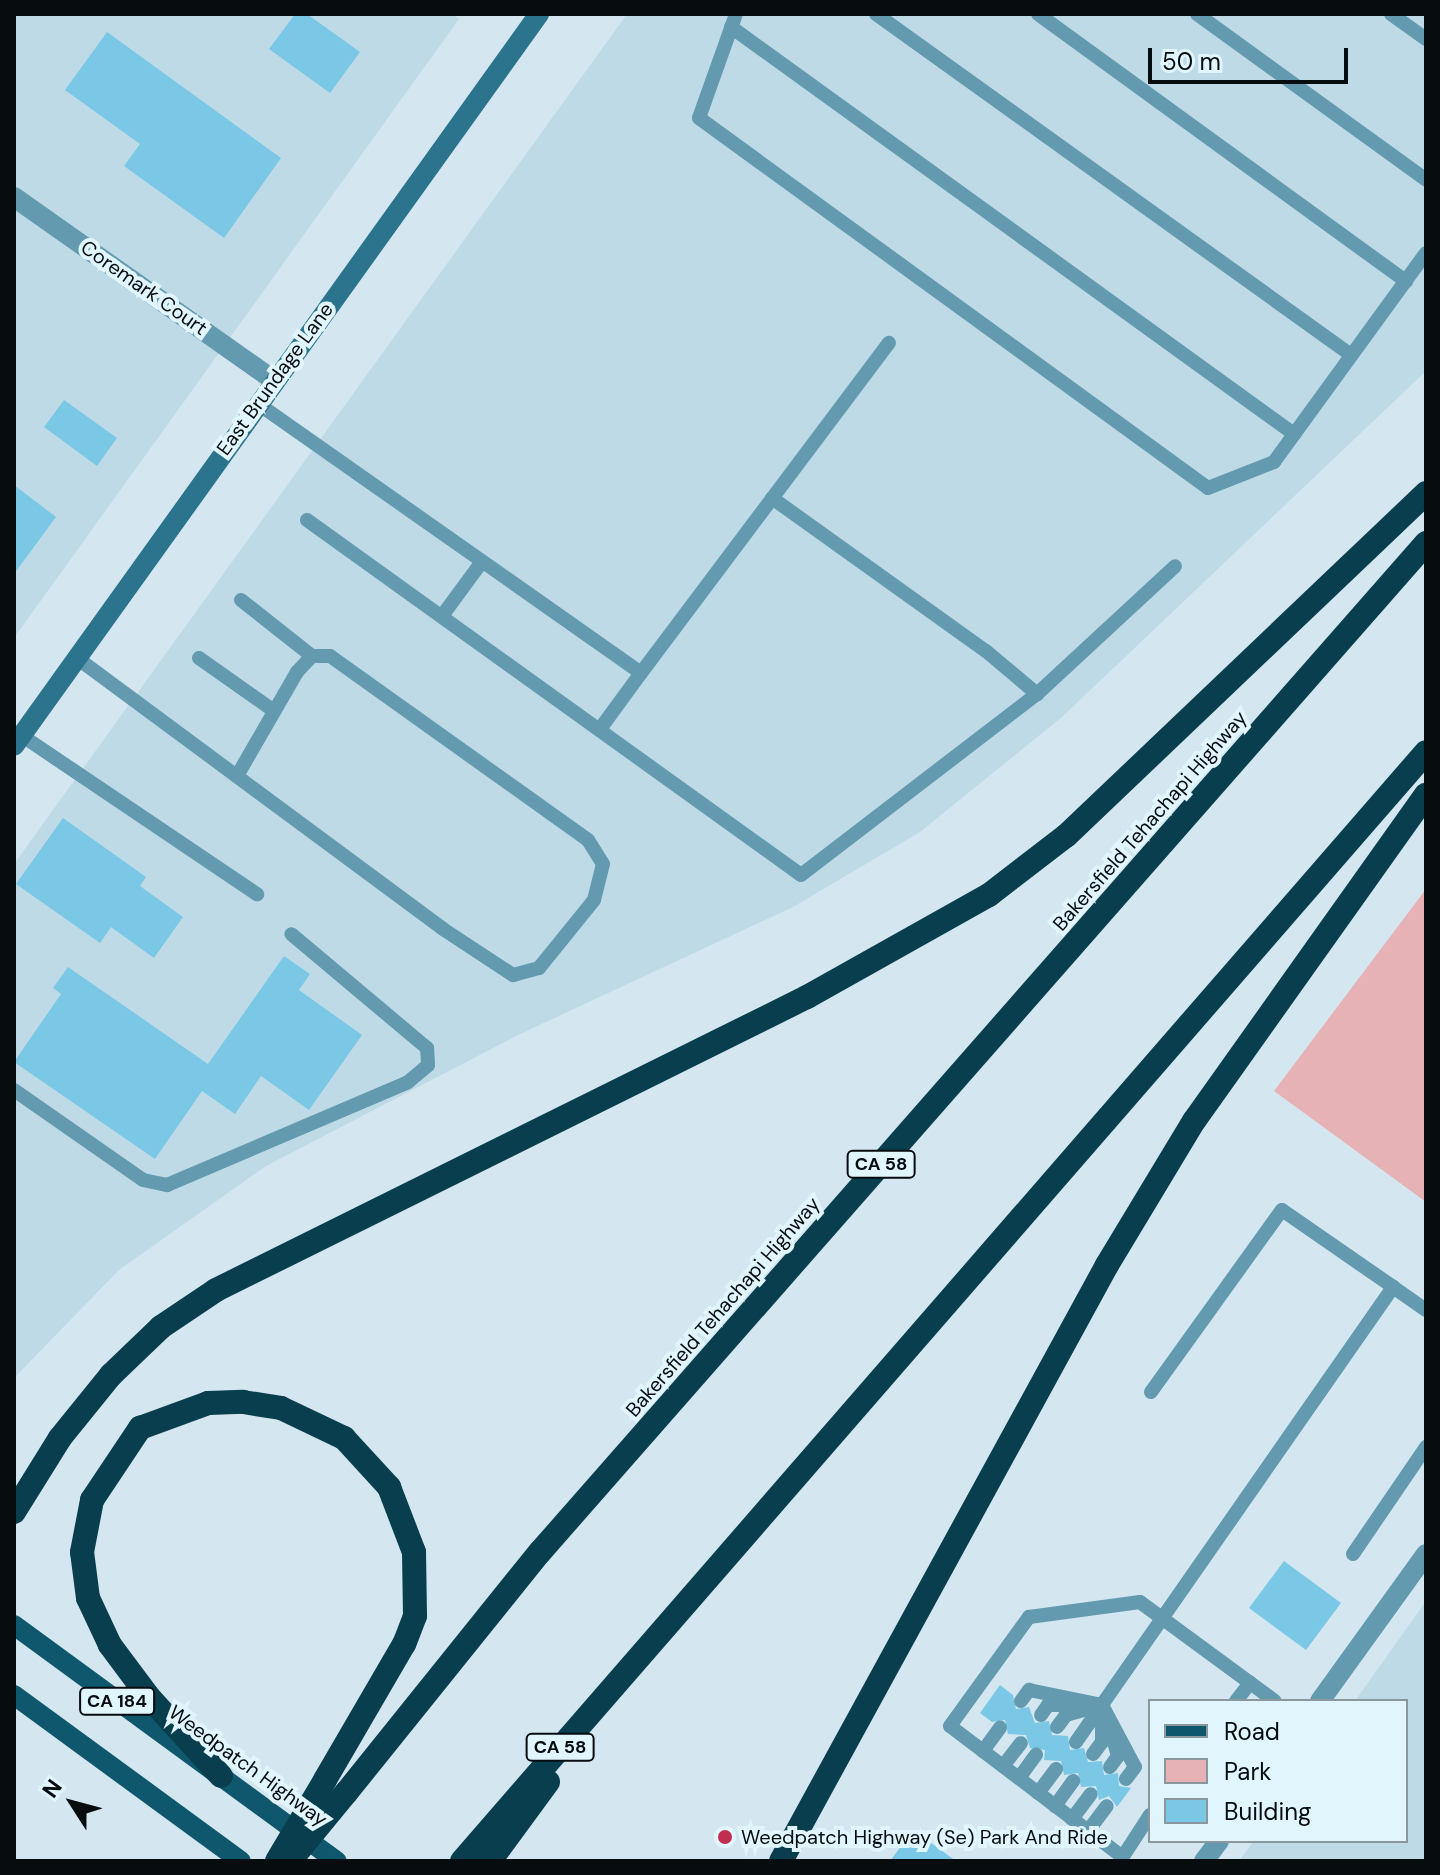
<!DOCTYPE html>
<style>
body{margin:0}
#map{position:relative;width:1440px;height:1875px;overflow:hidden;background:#d4e7f0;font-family:"DM Sans",sans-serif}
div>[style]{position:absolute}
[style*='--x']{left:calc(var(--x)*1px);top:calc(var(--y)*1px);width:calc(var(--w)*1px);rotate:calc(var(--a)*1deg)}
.built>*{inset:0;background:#bedae6}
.green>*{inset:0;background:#e7b2b6}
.building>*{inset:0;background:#7ac8e6}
.lane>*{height:14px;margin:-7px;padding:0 7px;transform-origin:7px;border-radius:7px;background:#639ab0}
.street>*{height:20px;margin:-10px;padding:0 10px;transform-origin:10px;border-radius:10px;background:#639ab0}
.secondary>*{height:20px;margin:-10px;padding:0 10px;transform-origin:10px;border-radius:10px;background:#2c748d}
.primary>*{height:20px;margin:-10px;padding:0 10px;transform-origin:10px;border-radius:10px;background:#0e576d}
.highway>*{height:24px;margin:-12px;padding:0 12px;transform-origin:12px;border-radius:12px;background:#093e4e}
.highway-bridge>*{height:24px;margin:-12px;padding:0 12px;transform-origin:12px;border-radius:12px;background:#093e4e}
.dots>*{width:22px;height:22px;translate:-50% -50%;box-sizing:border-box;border:4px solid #e1f5fd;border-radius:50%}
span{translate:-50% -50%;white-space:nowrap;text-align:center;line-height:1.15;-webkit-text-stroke:8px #e1f5fd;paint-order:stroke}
.shield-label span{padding:2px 6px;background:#e1f5fd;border:2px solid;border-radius:6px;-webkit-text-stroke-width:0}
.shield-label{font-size:18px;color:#070d0f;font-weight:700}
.street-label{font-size:20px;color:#070d0f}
.poi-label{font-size:20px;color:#070d0f}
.left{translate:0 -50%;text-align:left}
.frame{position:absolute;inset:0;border:16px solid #070d0f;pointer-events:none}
.legend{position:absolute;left:1148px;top:1699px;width:260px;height:144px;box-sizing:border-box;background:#e1f5fd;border:2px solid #8a989e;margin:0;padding:10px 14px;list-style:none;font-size:24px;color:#070d0f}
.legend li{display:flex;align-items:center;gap:16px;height:40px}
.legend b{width:40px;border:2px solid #8a989e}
.north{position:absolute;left:32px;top:1763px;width:80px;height:80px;-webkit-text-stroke:6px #e1f5fd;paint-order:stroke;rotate:306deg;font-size:22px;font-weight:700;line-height:32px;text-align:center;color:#070d0f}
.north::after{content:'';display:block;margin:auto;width:28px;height:36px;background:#070d0f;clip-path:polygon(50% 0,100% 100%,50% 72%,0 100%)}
.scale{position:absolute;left:1148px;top:48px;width:200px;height:36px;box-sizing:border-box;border:4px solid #070d0f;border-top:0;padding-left:10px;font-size:24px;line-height:28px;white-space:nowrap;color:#070d0f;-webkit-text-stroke:6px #e1f5fd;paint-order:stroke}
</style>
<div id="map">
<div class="built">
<i style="clip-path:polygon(14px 14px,452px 14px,459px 19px,14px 638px)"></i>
<i style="clip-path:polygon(627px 14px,1426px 14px,1426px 371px,1062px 717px,920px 832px,793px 907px,518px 1035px,266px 1166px,119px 1270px,14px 1378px,14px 864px)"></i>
<i style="clip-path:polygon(1426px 1601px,1426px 1861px,1239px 1861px,1254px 1841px,1406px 1841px,1406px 1701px,1355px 1701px)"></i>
</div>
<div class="green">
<i style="clip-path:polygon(1426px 889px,1426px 1202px,1274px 1091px)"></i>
</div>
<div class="building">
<i style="clip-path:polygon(295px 14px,307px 14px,360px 52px,330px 93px,269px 49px)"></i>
<i style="clip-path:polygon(107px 32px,281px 158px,224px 238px,124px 166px,140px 144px,65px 90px)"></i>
<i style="clip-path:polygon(64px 400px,117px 438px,97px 466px,44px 427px)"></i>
<i style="clip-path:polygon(14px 485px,56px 517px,14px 574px)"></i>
<i style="clip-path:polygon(63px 818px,146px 877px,140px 886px,183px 917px,154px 958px,111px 927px,100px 943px,16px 884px)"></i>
<i style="clip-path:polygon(284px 956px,310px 974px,299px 990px,362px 1035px,309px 1110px,261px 1076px,235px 1114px,202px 1091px,155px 1159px,14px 1062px,61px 994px,53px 988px,68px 967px,208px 1064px)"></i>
<i style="clip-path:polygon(1284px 1561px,1341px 1603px,1306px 1650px,1249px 1608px)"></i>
<i style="clip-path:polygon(1000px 1685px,1013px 1695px,1016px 1709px,1029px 1707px,1035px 1723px,1049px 1721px,1052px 1735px,1068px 1736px,1070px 1750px,1084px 1748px,1088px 1762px,1102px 1761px,1104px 1775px,1118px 1773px,1119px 1786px,1131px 1788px,1117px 1807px,1109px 1796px,1099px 1800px,1096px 1786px,1081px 1787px,1078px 1773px,1064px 1775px,1061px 1761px,1044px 1760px,1045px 1750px,1030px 1748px,1026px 1735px,1008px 1734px,1005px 1720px,992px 1722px,980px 1713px)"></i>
<i style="clip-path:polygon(913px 1830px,956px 1861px,890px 1861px)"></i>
</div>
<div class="lane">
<i style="--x:736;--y:14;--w:110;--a:109.6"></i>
<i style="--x:699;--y:118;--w:629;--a:36.01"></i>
<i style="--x:1208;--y:488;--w:71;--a:-21.5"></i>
<i style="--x:1274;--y:462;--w:258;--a:-54"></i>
<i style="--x:876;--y:14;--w:585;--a:35.67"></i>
<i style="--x:1038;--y:14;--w:455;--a:36"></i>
<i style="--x:1197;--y:14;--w:283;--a:35.9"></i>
<i style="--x:1391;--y:14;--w:43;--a:35.5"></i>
<i style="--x:731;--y:27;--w:695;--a:35.86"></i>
<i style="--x:257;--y:403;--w:469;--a:35.1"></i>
<i style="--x:641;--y:673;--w:413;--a:-53.1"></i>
<i style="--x:772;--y:498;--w:263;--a:35.6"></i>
<i style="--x:986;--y:651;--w:67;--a:40.1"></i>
<i style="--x:1037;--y:694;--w:188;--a:-42.8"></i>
<i style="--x:307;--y:520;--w:608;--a:35.7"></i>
<i style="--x:801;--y:875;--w:297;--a:-37.5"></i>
<i style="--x:241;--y:600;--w:90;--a:38.3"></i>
<i style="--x:442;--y:616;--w:66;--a:-53.7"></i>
<i style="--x:77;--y:658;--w:455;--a:36.5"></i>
<i style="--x:443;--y:929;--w:84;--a:33.3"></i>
<i style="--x:513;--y:975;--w:27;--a:-15"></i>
<i style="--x:539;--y:968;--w:87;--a:-51"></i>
<i style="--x:594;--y:900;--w:37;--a:-76"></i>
<i style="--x:603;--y:864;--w:28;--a:-122"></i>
<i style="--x:588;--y:840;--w:317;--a:-144.5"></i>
<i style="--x:330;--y:656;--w:18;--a:180"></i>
<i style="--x:312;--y:656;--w:22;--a:133"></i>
<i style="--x:297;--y:672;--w:120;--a:120"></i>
<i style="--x:199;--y:658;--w:92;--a:35.2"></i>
<i style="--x:600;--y:729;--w:69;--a:-53.8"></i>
<i style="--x:21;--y:735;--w:285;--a:34"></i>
<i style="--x:14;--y:1090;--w:157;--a:34.9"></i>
<i style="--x:143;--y:1180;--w:25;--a:12"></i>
<i style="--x:167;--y:1185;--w:262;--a:-23.1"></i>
<i style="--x:408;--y:1082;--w:26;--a:-40"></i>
<i style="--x:428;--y:1065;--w:17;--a:-93"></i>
<i style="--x:427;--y:1048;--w:177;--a:-140"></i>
<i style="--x:1151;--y:1392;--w:224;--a:-54.3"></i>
<i style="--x:1282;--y:1210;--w:135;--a:34.7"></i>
<i style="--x:1353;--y:1554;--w:130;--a:-55.7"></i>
<i style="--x:1021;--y:1701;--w:14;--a:-54"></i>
<i style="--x:1029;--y:1690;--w:75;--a:11.6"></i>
<i style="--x:1236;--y:1701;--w:23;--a:-52"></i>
<i style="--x:1102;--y:1705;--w:70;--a:62"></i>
<i style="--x:1135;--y:1767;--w:15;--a:127"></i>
<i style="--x:1041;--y:1715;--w:12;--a:-55"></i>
<i style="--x:1048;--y:1705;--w:26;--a:0"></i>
<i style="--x:1057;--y:1727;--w:15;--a:-53"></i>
<i style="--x:1066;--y:1715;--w:22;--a:-16"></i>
<i style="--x:1076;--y:1742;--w:555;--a:-55.13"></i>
<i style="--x:1393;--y:1287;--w:40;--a:34.9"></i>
<i style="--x:983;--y:1751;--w:29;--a:-54"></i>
<i style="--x:1093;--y:1754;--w:15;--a:-53"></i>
<i style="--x:1102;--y:1742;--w:33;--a:-90"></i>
<i style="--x:1003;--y:1766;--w:29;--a:-52"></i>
<i style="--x:1110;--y:1767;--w:14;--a:-54"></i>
<i style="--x:1118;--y:1756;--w:18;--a:-106"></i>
<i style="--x:1019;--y:1778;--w:29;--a:-54"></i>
<i style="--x:1038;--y:1793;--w:30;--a:-53"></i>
<i style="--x:1055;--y:1806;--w:31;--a:-54"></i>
<i style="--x:1072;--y:1819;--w:31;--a:-53"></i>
<i style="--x:1088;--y:1831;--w:31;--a:-53"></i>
<i style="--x:1120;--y:1855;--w:213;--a:-142.8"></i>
<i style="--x:950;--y:1726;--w:135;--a:-54.1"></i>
<i style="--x:1029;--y:1617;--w:112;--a:-7.7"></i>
<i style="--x:1140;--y:1602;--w:167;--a:36.3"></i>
<i style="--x:1120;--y:1861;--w:55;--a:-56.9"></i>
</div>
<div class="street">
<i style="--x:14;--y:197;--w:317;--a:35.2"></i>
<i style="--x:1320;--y:1701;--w:181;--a:-54.2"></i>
<i style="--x:1204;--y:1861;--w:25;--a:-53"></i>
</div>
<div class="secondary">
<i style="--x:14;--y:746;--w:901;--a:-54.35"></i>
</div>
<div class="primary">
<i style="--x:14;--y:1625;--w:400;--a:36.2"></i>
<i style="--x:14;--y:1695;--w:281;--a:36.2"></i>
</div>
<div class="highway">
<i style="--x:14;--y:1512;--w:87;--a:-58.1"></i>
<i style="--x:60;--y:1438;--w:81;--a:-51"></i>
<i style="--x:111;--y:1375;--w:69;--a:-43.8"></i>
<i style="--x:161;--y:1327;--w:66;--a:-33.9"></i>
<i style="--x:216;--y:1290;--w:660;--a:-26.37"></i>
<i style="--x:807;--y:997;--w:209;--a:-29.3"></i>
<i style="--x:989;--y:895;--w:98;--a:-37.6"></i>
<i style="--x:1067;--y:835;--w:496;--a:-43.6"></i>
<i style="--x:221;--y:1776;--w:108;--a:-132.4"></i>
<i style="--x:148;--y:1696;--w:64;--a:-126.7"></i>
<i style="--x:110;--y:1645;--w:52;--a:-115.1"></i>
<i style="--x:88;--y:1598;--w:46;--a:-97.4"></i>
<i style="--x:82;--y:1552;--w:53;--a:-79.1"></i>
<i style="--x:92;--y:1500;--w:87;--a:-56.3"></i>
<i style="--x:140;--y:1428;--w:72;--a:-20.2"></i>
<i style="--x:208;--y:1403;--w:35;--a:-2"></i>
<i style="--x:243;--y:1402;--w:38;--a:9"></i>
<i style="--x:281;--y:1408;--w:70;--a:25.5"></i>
<i style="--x:344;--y:1438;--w:67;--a:47.4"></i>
<i style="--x:389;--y:1487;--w:70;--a:69"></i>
<i style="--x:414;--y:1552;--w:64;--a:89.1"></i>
<i style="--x:415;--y:1616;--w:30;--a:111"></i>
<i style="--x:404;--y:1644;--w:157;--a:120.2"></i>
<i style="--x:346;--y:1793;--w:309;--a:-51.2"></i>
<i style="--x:540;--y:1552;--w:1343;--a:-48.71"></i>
<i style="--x:462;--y:1861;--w:1469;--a:-49"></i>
<i style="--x:490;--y:1861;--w:98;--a:-53.7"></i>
<i style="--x:781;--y:1861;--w:679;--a:-61.32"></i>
<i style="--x:1107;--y:1265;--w:168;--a:-58.9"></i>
<i style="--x:1194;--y:1121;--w:400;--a:-54.6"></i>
</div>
<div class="highway-bridge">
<i style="--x:294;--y:1856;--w:82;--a:-50.5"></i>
<i style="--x:277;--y:1861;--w:94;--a:-59.3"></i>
</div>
<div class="dots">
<i style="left:725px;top:1837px;background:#c02f4f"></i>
</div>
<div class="shield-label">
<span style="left:881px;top:1164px">CA 58</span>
<span style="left:117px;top:1701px">CA 184</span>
<span style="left:560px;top:1747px">CA 58</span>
</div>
<div class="street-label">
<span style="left:144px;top:288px;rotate:35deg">Coremark Court</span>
<span style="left:275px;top:379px;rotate:-54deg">East Brundage Lane</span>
<span style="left:1150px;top:821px;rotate:-49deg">Bakersfield Tehachapi Highway</span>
<span style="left:723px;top:1307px;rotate:-49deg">Bakersfield Tehachapi Highway</span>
<span style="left:248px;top:1766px;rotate:36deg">Weedpatch Highway</span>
</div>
<div class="poi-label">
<span class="left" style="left:741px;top:1837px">Weedpatch Highway (Se) Park And Ride</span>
</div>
<div class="frame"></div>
<ul class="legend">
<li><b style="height:10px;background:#0e576d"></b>Road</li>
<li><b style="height:22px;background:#e7b2b6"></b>Park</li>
<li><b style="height:22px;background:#7ac8e6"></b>Building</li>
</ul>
<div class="north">N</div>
<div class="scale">50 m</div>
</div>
